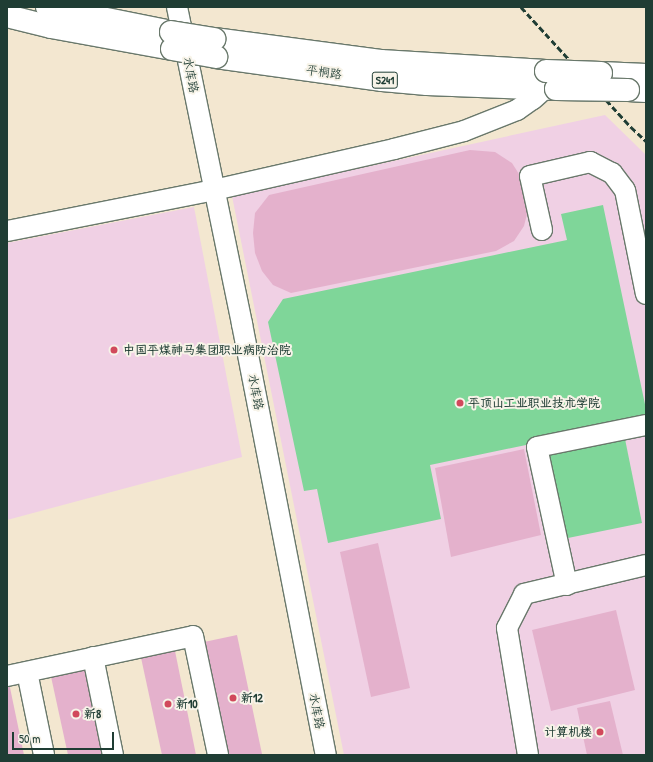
<!DOCTYPE html>
<meta charset="utf-8">
<style>
body{margin:0}
#map{position:relative;width:653px;height:762px;overflow:hidden;background:#f3e7d0;font-family:"Patrick Hand","LXGW WenKai TC",sans-serif}
div>[style]{position:absolute}
[style*='--x']{left:calc(var(--x)*1px);top:calc(var(--y)*1px);width:calc(var(--w)*1px);rotate:calc(var(--a)*1deg)}
.built>*{inset:0;background:#f0d0e4}
.green>*{inset:0;background:#7fd699}
.building>*{inset:0;background:#e4b1cc}
.roads{filter:drop-shadow(1px 0 #69786b) drop-shadow(-1px 0 #69786b) drop-shadow(0 1px #69786b) drop-shadow(0 -1px #69786b)}
.minor>*{height:20px;margin:-10px;padding:0 10px;transform-origin:10px;border-radius:10px;background:#fff}
.major>*{height:22px;margin:-11px;padding:0 11px;transform-origin:11px;border-radius:11px;background:#fff}
.rail>*{height:3px;margin-top:-1.5px;transform-origin:0;background:repeating-linear-gradient(90deg,#1f3d34 0 6px,transparent 0 9px)}
.bridges{filter:drop-shadow(1px 0 #69786b) drop-shadow(-1px 0 #69786b) drop-shadow(0 1px #69786b) drop-shadow(0 -1px #69786b)}
.major-bridge>*{height:22px;margin:-11px;padding:0 11px;transform-origin:11px;border-radius:11px;background:#fff}
.dots>*{width:11px;height:11px;translate:-50% -50%;box-sizing:border-box;border:2px solid #f7f3e8;border-radius:50%}
span{translate:-50% -50%;white-space:nowrap;text-align:center;line-height:1.15;-webkit-text-stroke:4px #f7f3e8;paint-order:stroke}
.shield-label span{padding:1px 3px;background:#f7f3e8;border:1px solid;border-radius:3px;-webkit-text-stroke-width:0}
.shield-label{font-size:11px;color:#1f3d34;font-weight:700}
.street-label{font-size:12px;color:#1f3d34}
.poi-label{font-size:12px;color:#1f3d34;font-weight:700}
.left{translate:0 -50%;text-align:left}
.right{translate:-100% -50%;text-align:right}
.frame{position:absolute;inset:0;border:8px solid #1f3d34;pointer-events:none}
.scale{position:absolute;left:12px;top:732px;width:102px;height:18px;box-sizing:border-box;border:2px solid #1f3d34;border-top:0;padding-left:5px;font-size:12px;line-height:14px;white-space:nowrap;color:#1f3d34;-webkit-text-stroke:3px #f7f3e8;paint-order:stroke}
</style>
<div id="map">
<div class="built">
<i style="clip-path:polygon(605px 115px,646px 155px,646px 755px,344px 755px,232px 196px)"></i>
<i style="clip-path:polygon(194px 207px,242px 457px,7px 520px,7px 243px)"></i>
</div>
<div class="green">
<i style="clip-path:polygon(603px 205px,646px 409px,646px 420px,430px 465px,441px 519px,328px 543px,317px 489px,304px 491px,268px 322px,283px 299px,567px 240px,561px 214px)"></i>
<i style="clip-path:polygon(624px 434px,642px 523px,563px 539px,545px 450px)"></i>
</div>
<div class="building">
<i style="clip-path:polygon(470px 150px,495px 152px,512px 163px,524px 182px,529px 206px,524px 226px,514px 241px,496px 251px,291px 293px,273px 285px,262px 271px,255px 253px,253px 233px,255px 213px,269px 195px)"></i>
<i style="clip-path:polygon(524px 449px,541px 535px,451px 557px,435px 468px)"></i>
<i style="clip-path:polygon(378px 543px,410px 688px,371px 697px,340px 552px)"></i>
<i style="clip-path:polygon(616px 610px,635px 690px,551px 711px,532px 630px)"></i>
<i style="clip-path:polygon(237px 635px,262px 754px,257px 755px,227px 755px,204px 642px)"></i>
<i style="clip-path:polygon(174px 646px,196px 755px,162px 755px,140px 653px)"></i>
<i style="clip-path:polygon(84px 665px,103px 755px,68px 755px,50px 672px)"></i>
<i style="clip-path:polygon(7px 678px,8px 678px,24px 755px,7px 755px)"></i>
<i style="clip-path:polygon(610px 701px,623px 755px,587px 755px,577px 708px)"></i>
</div>
<div class="roads">
<div class="minor">
<i style="--x:177;--y:7;--w:324;--a:78.4"></i>
<i style="--x:242;--y:324;--w:439;--a:79"></i>
<i style="--x:542;--y:230;--w:55;--a:-102.5"></i>
<i style="--x:530;--y:176;--w:62;--a:-13.1"></i>
<i style="--x:590;--y:162;--w:25;--a:27"></i>
<i style="--x:612;--y:173;--w:21;--a:53"></i>
<i style="--x:625;--y:190;--w:106;--a:78.6"></i>
<i style="--x:7;--y:231;--w:211;--a:-11.2"></i>
<i style="--x:214;--y:190;--w:185;--a:-12.8"></i>
<i style="--x:394;--y:149;--w:72;--a:-14.4"></i>
<i style="--x:464;--y:131;--w:57;--a:-21.6"></i>
<i style="--x:517;--y:110;--w:19;--a:-35"></i>
<i style="--x:533;--y:99;--w:15;--a:-42"></i>
<i style="--x:567;--y:585;--w:141;--a:-102.3"></i>
<i style="--x:537;--y:447;--w:111;--a:-11.4"></i>
<i style="--x:93;--y:657;--w:100;--a:78.5"></i>
<i style="--x:27;--y:672;--w:85;--a:78.4"></i>
<i style="--x:7;--y:676;--w:190;--a:-12.1"></i>
<i style="--x:193;--y:636;--w:122;--a:78.1"></i>
<i style="--x:528;--y:755;--w:129;--a:-99.4"></i>
<i style="--x:507;--y:628;--w:38;--a:-63"></i>
<i style="--x:524;--y:594;--w:125;--a:-13.4"></i>
</div>
<div class="major">
<i style="--x:47;--y:7;--w:126;--a:11.4"></i>
<i style="--x:7;--y:16;--w:45;--a:14"></i>
<i style="--x:51;--y:27;--w:123;--a:10.3"></i>
<i style="--x:214;--y:39;--w:168;--a:7.5"></i>
<i style="--x:381;--y:61;--w:165;--a:3.5"></i>
<i style="--x:216;--y:57;--w:168;--a:7.9"></i>
<i style="--x:382;--y:80;--w:45;--a:5.1"></i>
<i style="--x:427;--y:84;--w:129;--a:2.2"></i>
<i style="--x:601;--y:73;--w:45;--a:2.5"></i>
<i style="--x:628;--y:90;--w:18;--a:3"></i>
</div>
</div>
<div class="rail">
<i style="--x:521;--y:7;--w:163;--a:47.5"></i>
<i style="--x:631;--y:127;--w:21;--a:43"></i>
</div>
<div class="bridges">
<div class="major-bridge">
<i style="--x:171;--y:32;--w:44;--a:9.2"></i>
<i style="--x:172;--y:49;--w:45;--a:10.3"></i>
<i style="--x:546;--y:71;--w:55;--a:2.1"></i>
<i style="--x:556;--y:89;--w:72;--a:0.8"></i>
</div>
</div>
<div class="dots">
<i style="left:114px;top:350px;background:#d1495b"></i>
<i style="left:460px;top:403px;background:#d1495b"></i>
<i style="left:233px;top:698px;background:#d1495b"></i>
<i style="left:168px;top:704px;background:#d1495b"></i>
<i style="left:76px;top:714px;background:#d1495b"></i>
<i style="left:600px;top:732px;background:#d1495b"></i>
</div>
<div class="shield-label">
<span style="left:385px;top:80px">S241</span>
</div>
<div class="street-label">
<span style="left:324px;top:72px;rotate:8deg">平桐路</span>
<span style="left:191px;top:75px;rotate:79deg">水库路</span>
<span style="left:256px;top:392px;rotate:79deg">水库路</span>
<span style="left:317px;top:711px;rotate:79deg">水库路</span>
</div>
<div class="poi-label">
<span class="left" style="left:123px;top:350px">中国平煤神马集团职业病防治院</span>
<span class="left" style="left:468px;top:403px">平顶山工业职业技术学院</span>
<span class="left" style="left:241px;top:698px">新12</span>
<span class="left" style="left:176px;top:704px">新10</span>
<span class="left" style="left:84px;top:714px">新8</span>
<span class="right" style="left:592px;top:732px">计算机楼</span>
</div>
<div class="frame"></div>
<div class="scale">50 m</div>
</div>
